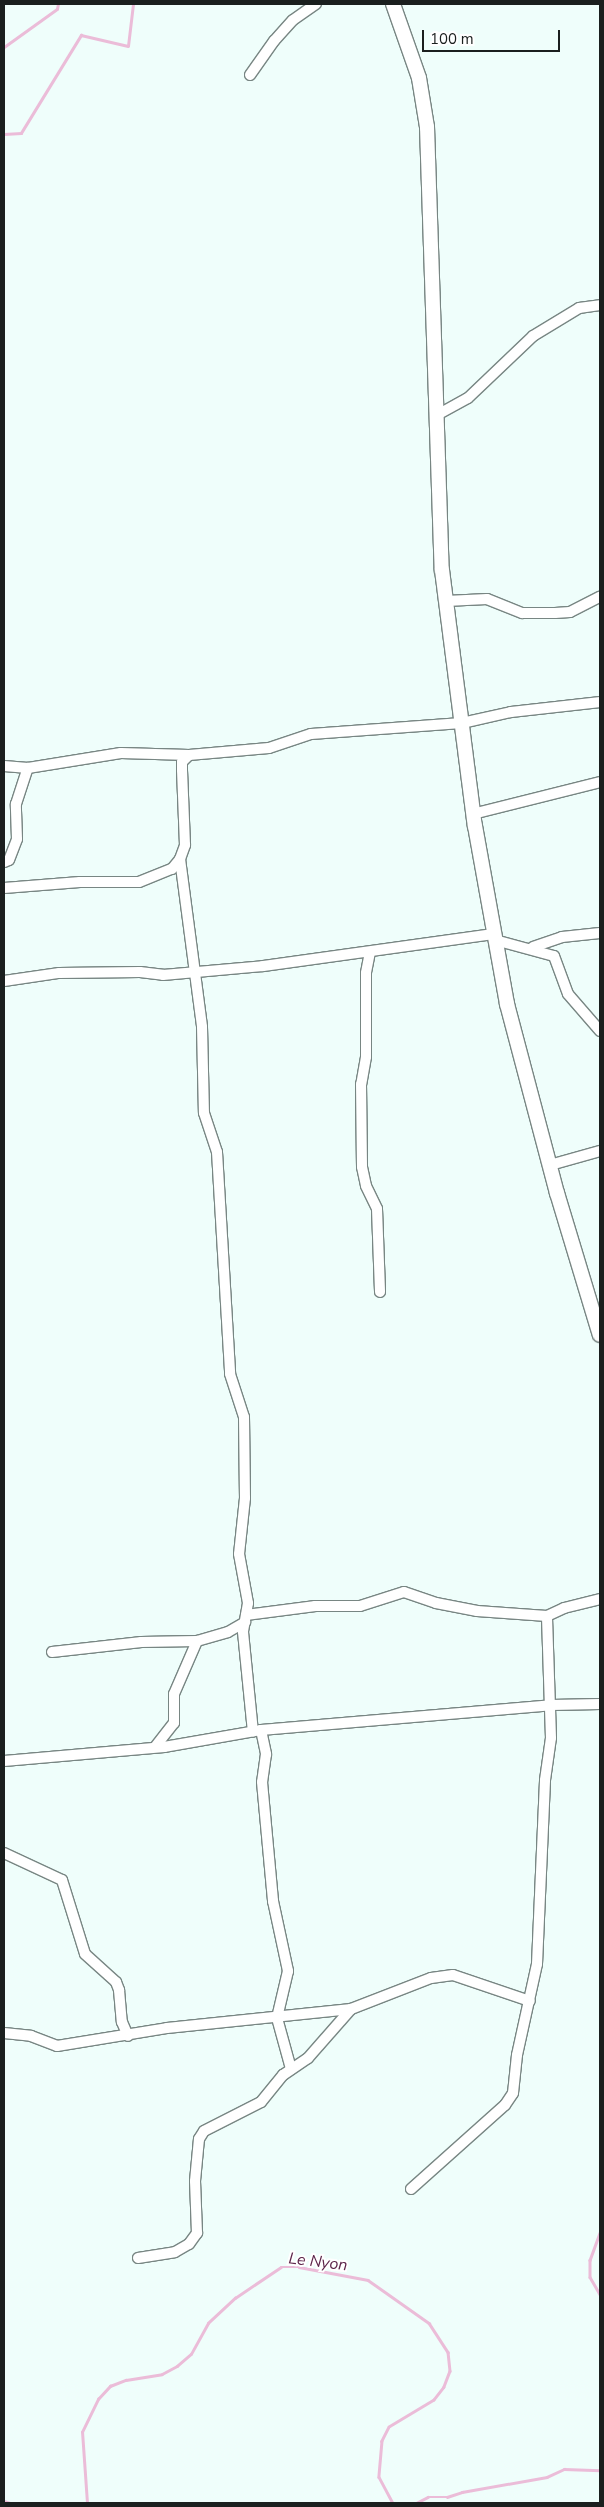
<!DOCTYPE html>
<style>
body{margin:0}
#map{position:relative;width:604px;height:2507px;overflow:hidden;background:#effefb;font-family:"Nunito Sans",sans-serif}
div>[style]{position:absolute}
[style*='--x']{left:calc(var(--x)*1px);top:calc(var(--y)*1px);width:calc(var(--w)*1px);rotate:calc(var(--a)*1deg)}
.stream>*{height:2.5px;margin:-1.25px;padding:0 1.25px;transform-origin:1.25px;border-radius:1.25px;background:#ebbcd8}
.roads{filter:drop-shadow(1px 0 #788683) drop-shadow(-1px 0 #788683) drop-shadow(0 1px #788683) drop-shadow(0 -1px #788683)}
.street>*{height:10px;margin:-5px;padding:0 5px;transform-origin:5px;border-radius:5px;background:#fff}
.secondary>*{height:14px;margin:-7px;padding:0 7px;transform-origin:7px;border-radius:7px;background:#fff}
span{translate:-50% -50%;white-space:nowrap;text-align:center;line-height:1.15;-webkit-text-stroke:4px #fff;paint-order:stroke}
.water-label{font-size:16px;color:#5e264b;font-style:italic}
.frame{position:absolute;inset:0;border:5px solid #1a1f1e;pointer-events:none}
.scale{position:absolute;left:422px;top:30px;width:138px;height:22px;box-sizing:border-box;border:2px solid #1a1f1e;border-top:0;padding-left:6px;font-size:15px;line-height:18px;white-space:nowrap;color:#1a1f1e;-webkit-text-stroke:4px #fff;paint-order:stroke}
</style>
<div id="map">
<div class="stream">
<i style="--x:4;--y:47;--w:65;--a:-35.6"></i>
<i style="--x:57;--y:9;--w:5;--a:-79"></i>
<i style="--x:4;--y:134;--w:17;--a:-3"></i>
<i style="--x:21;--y:133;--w:115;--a:-58.5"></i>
<i style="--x:81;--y:35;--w:48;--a:13.2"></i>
<i style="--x:128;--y:46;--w:42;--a:-83.2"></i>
<i style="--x:600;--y:2233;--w:29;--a:110"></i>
<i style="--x:590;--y:2260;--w:17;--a:90"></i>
<i style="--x:590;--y:2277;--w:20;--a:60"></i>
<i style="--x:4;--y:2501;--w:6;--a:18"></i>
<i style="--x:87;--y:2503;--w:71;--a:-94"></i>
<i style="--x:82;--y:2432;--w:37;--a:-64"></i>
<i style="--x:98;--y:2399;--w:18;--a:-47"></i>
<i style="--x:110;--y:2386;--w:17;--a:-21"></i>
<i style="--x:126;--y:2380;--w:36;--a:-9"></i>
<i style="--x:162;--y:2374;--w:17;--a:-28"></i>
<i style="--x:177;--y:2366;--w:18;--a:-41"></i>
<i style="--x:191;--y:2354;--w:35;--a:-61"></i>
<i style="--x:208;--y:2323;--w:37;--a:-43"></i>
<i style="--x:235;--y:2298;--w:55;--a:-34"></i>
<i style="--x:281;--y:2267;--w:18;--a:0"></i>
<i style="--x:299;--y:2267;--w:70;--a:10.7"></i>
<i style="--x:368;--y:2280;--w:75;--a:35.2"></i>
<i style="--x:429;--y:2323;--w:35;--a:57"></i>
<i style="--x:448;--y:2352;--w:19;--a:84"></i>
<i style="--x:450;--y:2371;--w:17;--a:111"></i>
<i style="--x:444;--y:2387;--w:16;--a:128"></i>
<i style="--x:434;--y:2400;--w:52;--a:149"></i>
<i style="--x:389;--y:2427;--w:16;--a:117"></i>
<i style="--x:382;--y:2441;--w:36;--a:95"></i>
<i style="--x:379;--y:2477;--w:30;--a:62"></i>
<i style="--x:416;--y:2503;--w:13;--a:-27"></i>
<i style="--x:428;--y:2497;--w:19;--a:0"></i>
<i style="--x:447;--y:2497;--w:16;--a:-18"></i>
<i style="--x:462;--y:2492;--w:86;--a:-10"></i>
<i style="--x:547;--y:2477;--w:19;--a:-25"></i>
<i style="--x:564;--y:2469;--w:36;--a:2"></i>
</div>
<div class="roads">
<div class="street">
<i style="--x:250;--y:75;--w:42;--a:-54.8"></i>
<i style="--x:274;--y:41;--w:28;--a:-48"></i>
<i style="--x:293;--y:20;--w:28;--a:-35"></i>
<i style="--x:437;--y:415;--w:35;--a:-29"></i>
<i style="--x:468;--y:398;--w:90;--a:-43.6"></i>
<i style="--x:533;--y:336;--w:54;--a:-31.3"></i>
<i style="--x:579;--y:308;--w:21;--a:-8"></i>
<i style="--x:446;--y:601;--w:41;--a:-2.8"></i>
<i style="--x:487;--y:599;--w:38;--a:22"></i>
<i style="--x:522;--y:613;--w:33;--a:0"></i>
<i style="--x:555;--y:613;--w:15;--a:-4"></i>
<i style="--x:570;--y:612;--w:34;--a:-27"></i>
<i style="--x:4;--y:766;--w:24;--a:5"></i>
<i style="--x:28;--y:768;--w:94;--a:-9.2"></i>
<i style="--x:121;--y:753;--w:68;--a:1.7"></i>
<i style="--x:189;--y:755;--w:80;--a:-5"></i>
<i style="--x:269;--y:748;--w:44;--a:-18.4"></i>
<i style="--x:311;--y:734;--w:151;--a:-4.2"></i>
<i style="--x:462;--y:723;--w:50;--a:-12.7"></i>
<i style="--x:511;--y:712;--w:90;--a:-6.4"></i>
<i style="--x:473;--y:814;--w:131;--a:-14.1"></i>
<i style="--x:180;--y:859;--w:169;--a:82.5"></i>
<i style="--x:202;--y:1027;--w:86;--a:88.7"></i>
<i style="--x:204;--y:1113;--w:41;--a:71.6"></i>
<i style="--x:217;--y:1152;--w:222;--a:86.6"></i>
<i style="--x:230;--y:1374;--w:45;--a:72"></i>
<i style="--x:244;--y:1417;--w:81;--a:89.3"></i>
<i style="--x:245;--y:1498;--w:56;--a:96.1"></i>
<i style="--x:239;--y:1554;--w:50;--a:79.6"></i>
<i style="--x:248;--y:1603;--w:29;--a:100"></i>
<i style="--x:243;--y:1632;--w:100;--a:84.3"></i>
<i style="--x:4;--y:862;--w:5;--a:-22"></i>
<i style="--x:9;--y:860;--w:22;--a:-69"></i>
<i style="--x:17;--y:839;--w:35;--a:-92"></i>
<i style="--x:16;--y:804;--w:38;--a:-72"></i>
<i style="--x:4;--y:888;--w:76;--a:-4.5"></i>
<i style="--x:80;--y:882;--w:59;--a:0"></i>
<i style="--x:139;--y:882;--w:35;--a:-22"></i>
<i style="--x:172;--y:869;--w:13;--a:-51"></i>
<i style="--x:180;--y:859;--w:15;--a:-70"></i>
<i style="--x:185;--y:845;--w:75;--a:-92.3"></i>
<i style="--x:182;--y:770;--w:8;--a:-90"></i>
<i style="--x:182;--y:762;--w:10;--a:-45"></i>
<i style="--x:495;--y:940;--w:61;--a:15.2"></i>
<i style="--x:554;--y:956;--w:40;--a:69.8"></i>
<i style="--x:568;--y:994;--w:49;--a:49.1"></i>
<i style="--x:533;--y:947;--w:31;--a:-19"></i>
<i style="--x:562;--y:937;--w:38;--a:-6"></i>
<i style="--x:370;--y:952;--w:21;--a:101"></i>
<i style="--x:366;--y:973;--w:84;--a:90"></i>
<i style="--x:366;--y:1057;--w:27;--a:100"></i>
<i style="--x:361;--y:1084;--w:83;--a:89.3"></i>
<i style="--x:362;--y:1167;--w:19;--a:78"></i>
<i style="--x:366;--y:1186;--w:25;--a:64"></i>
<i style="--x:377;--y:1209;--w:83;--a:87.9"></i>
<i style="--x:4;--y:981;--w:56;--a:-8.3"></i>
<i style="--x:59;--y:973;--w:81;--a:-0.7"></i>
<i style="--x:140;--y:972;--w:23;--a:7"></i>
<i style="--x:163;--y:975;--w:100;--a:-5.1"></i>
<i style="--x:263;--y:966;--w:233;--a:-7.9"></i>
<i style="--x:550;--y:1165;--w:52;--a:-15.6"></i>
<i style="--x:246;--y:1615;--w:70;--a:-7.4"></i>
<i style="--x:315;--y:1606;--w:45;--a:0"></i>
<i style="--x:360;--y:1606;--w:46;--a:-17.7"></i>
<i style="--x:404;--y:1592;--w:34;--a:19"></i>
<i style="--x:436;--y:1603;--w:42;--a:11"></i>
<i style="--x:477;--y:1611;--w:70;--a:4.1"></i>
<i style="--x:547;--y:1616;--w:19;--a:-25"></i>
<i style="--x:564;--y:1608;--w:37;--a:-14"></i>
<i style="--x:52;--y:1652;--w:90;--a:-6.4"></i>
<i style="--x:141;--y:1642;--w:56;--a:-1"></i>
<i style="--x:197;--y:1641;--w:32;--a:-16"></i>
<i style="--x:228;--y:1632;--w:20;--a:-30"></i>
<i style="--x:261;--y:1730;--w:25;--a:78"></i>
<i style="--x:266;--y:1754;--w:28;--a:98"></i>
<i style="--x:262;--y:1782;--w:120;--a:84.7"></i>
<i style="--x:273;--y:1901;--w:72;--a:77.9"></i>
<i style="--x:288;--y:1971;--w:48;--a:103.2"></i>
<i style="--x:277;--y:2018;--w:53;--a:74.6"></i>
<i style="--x:155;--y:1747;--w:31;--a:-52"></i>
<i style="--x:174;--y:1723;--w:29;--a:-90"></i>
<i style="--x:174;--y:1694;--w:58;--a:-66.5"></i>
<i style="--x:4;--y:1761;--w:161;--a:-5"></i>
<i style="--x:164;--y:1747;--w:98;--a:-9.9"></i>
<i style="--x:261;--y:1730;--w:291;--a:-4.9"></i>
<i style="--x:551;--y:1705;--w:49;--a:-1.2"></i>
<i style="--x:4;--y:1853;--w:64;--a:25"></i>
<i style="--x:62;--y:1880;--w:77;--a:72.7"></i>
<i style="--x:85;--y:1954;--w:42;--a:42.1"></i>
<i style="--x:116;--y:1982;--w:9;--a:69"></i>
<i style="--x:119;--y:1990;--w:32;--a:85"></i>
<i style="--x:122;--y:2022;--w:15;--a:67"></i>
<i style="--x:4;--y:2033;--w:27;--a:6"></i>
<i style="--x:31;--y:2036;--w:28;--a:21"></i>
<i style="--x:57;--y:2046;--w:111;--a:-9.3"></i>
<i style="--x:167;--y:2028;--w:185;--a:-5.9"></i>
<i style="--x:351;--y:2009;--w:86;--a:-21.2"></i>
<i style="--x:431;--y:1978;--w:22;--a:-8"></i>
<i style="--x:453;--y:1975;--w:81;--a:18.7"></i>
<i style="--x:411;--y:2189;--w:126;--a:-41.8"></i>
<i style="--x:505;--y:2105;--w:14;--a:-56"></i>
<i style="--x:513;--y:2093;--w:38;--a:-84"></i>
<i style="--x:517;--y:2055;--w:93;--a:-77.6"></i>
<i style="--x:537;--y:1964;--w:184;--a:-87.5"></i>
<i style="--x:545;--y:1780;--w:42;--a:-81.9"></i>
<i style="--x:551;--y:1738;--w:122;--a:-91.9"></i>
<i style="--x:138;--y:2258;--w:37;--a:-9"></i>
<i style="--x:175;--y:2252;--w:16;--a:-30"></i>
<i style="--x:189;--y:2244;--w:14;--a:-54"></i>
<i style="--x:197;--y:2233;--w:52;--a:-92.2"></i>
<i style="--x:195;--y:2181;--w:42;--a:-84.6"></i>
<i style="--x:199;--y:2139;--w:9;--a:-58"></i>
<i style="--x:204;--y:2131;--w:64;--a:-27"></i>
<i style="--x:261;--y:2102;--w:35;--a:-51"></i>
<i style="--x:283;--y:2075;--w:30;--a:-34"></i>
<i style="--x:308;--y:2058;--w:65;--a:-48.7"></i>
</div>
<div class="secondary">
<i style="--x:393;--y:4;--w:78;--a:70.6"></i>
<i style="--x:419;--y:78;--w:50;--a:80.7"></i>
<i style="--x:427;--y:127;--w:443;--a:88.1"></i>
<i style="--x:442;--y:570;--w:258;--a:82.7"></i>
<i style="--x:475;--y:826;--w:181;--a:79.8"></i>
<i style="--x:507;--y:1004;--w:196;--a:75.2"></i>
<i style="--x:557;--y:1193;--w:148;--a:73.2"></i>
</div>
</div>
<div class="water-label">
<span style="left:318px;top:2262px;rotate:7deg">Le Nyon</span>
</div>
<div class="frame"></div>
<div class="scale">100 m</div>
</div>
